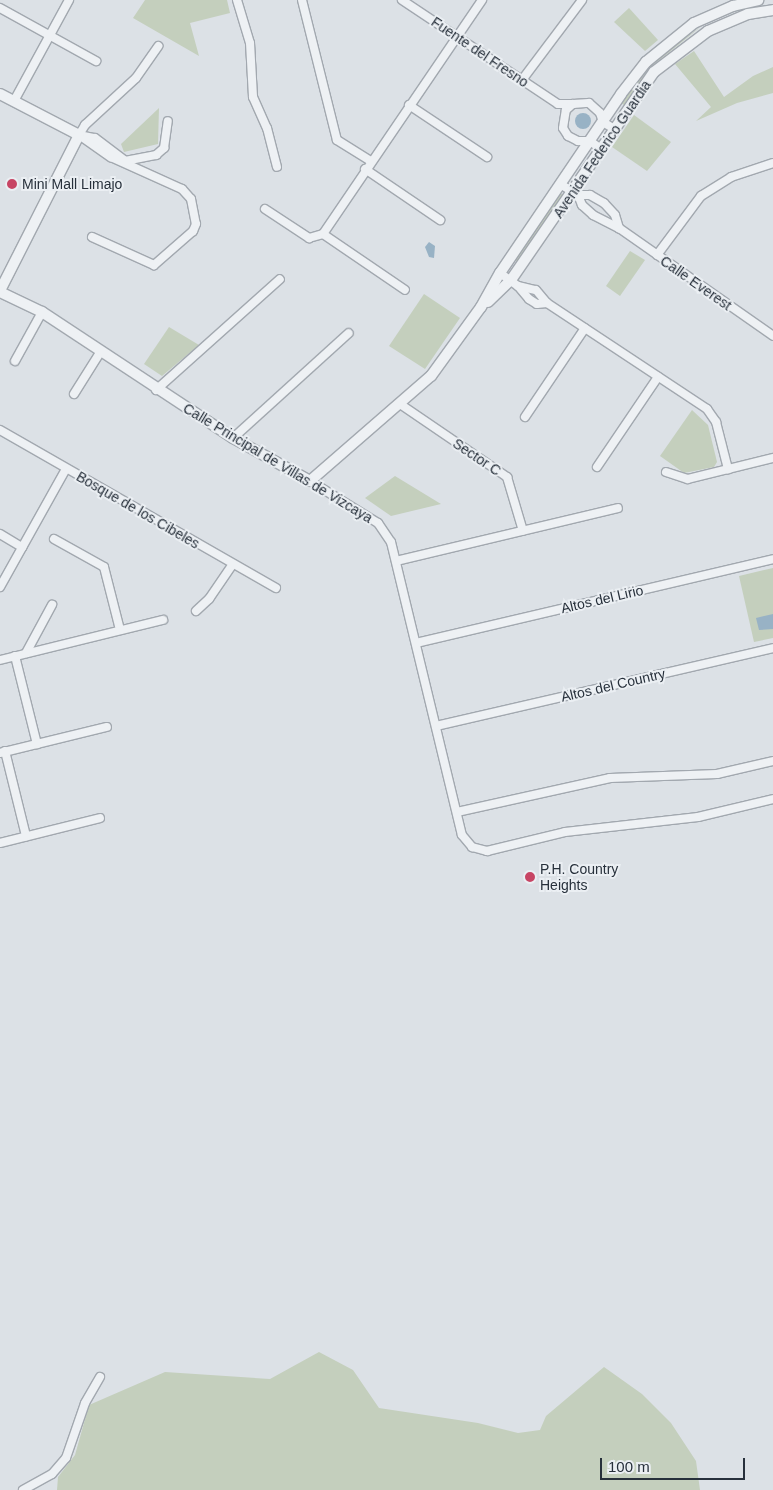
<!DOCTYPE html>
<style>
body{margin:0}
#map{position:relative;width:773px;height:1490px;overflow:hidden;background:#dce1e6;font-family:Helvetica,sans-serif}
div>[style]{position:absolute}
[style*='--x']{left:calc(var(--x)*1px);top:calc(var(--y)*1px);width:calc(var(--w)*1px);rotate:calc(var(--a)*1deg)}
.green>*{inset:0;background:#c4cfbd}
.water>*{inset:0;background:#98b2c5}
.round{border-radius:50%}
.roads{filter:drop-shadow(1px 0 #a2a8af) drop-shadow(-1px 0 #a2a8af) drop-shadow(0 1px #a2a8af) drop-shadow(0 -1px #a2a8af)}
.minor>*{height:8px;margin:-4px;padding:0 4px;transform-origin:4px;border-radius:4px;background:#eef1f4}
.tertiary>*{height:10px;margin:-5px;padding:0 5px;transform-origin:5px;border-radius:5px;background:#eef1f4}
.dots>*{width:14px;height:14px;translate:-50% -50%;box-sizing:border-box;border:2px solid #ebeff3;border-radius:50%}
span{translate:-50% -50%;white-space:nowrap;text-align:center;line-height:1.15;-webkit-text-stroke:4px #ebeff3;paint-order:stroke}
.street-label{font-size:14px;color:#27303b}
.poi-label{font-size:14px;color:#27303b}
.left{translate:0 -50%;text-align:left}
.scale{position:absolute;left:600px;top:1458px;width:145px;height:22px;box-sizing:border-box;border:2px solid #27303b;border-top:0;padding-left:6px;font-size:15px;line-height:18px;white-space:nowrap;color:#27303b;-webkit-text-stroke:4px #ebeff3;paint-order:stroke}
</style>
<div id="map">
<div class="green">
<i style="clip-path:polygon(145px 0,227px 0,230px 13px,190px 23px,199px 56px,133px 18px)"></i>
<i style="clip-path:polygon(629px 8px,658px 40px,645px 51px,614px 22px)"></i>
<i style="clip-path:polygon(703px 25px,657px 62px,624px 105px,621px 103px,655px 60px)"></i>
<i style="clip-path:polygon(694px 51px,724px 97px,753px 76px,773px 67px,773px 93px,737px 103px,696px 121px,711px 107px,675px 64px)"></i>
<i style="clip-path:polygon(159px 108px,158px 144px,124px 152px,121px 144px)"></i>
<i style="clip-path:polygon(634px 115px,671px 142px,647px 171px,612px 147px)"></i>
<i style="clip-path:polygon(559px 194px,564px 194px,517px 262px,515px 259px)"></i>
<i style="clip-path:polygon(630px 251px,645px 260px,620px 296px,606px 286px)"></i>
<i style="clip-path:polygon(424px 294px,460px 318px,425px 369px,389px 346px)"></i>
<i style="clip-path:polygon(169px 327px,199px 345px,162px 376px,144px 364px)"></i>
<i style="clip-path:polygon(692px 410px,708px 425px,717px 462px,714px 467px,684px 473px,660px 456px)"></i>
<i style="clip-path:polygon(395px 476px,441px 504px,391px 516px,365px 498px)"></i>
<i style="clip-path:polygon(773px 568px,773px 638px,754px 642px,739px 576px)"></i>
<i style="clip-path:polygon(319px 1352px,353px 1370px,379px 1408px,478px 1423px,518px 1433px,540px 1430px,546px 1416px,604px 1367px,642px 1394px,671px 1423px,696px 1461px,700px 1490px,57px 1490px,58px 1477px,75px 1455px,89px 1405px,165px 1372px,270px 1379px)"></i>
</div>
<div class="water">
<i class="round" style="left:575px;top:113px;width:16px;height:16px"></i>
<i style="clip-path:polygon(429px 242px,435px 246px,434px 258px,429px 257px,425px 247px)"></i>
<i style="clip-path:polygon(773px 614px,773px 629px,759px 630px,756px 618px)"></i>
</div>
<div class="roads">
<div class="minor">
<i style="--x:237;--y:0;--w:45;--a:73.2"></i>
<i style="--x:250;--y:43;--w:54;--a:86.8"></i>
<i style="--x:253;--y:97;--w:34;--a:66"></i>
<i style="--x:267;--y:128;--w:40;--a:75.6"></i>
<i style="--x:302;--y:0;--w:144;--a:76"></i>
<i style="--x:337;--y:140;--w:39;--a:32"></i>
<i style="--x:402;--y:0;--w:187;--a:33.7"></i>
<i style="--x:558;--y:104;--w:15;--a:0"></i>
<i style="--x:0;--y:8;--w:110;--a:28.9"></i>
<i style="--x:522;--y:80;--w:100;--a:-53.1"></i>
<i style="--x:14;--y:101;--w:115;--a:-61.4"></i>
<i style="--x:409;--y:105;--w:94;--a:33.7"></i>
<i style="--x:79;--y:135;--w:39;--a:35"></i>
<i style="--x:111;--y:157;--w:78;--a:24.3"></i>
<i style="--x:182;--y:189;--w:13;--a:48"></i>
<i style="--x:191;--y:199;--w:25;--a:79"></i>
<i style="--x:196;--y:224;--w:8;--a:113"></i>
<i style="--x:193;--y:231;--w:52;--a:138.9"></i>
<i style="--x:154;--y:265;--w:68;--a:-155.7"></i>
<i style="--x:79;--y:135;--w:12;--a:-59"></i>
<i style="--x:85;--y:125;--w:69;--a:-42.7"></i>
<i style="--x:136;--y:78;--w:39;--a:-55"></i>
<i style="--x:79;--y:135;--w:16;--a:11"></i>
<i style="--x:95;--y:138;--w:36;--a:37"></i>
<i style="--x:601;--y:149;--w:14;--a:-144"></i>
<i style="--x:590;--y:141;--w:12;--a:180"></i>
<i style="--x:578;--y:141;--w:11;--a:-153"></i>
<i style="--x:568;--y:136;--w:9;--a:-122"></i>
<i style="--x:563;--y:128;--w:18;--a:-81"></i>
<i style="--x:566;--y:110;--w:9;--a:-41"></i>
<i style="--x:573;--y:104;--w:16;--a:-4"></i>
<i style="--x:589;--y:103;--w:15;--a:42"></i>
<i style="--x:600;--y:113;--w:9;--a:72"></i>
<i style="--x:603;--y:122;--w:13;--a:32"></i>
<i style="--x:125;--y:161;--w:32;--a:-11"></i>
<i style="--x:156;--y:155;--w:11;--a:-41"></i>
<i style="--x:164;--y:148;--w:27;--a:-82"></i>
<i style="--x:365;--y:169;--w:91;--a:34.2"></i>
<i style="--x:560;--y:184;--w:21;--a:31"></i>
<i style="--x:578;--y:195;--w:12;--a:0"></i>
<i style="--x:590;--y:195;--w:16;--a:30"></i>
<i style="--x:604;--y:203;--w:16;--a:47"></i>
<i style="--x:615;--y:215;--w:14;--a:73"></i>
<i style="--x:578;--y:195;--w:11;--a:68"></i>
<i style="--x:582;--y:205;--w:15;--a:42"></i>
<i style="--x:593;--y:215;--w:29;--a:27"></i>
<i style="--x:619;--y:228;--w:188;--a:35"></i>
<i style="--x:265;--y:209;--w:53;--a:33.4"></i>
<i style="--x:309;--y:238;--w:15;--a:-16"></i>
<i style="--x:323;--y:234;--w:283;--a:-55.8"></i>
<i style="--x:323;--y:234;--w:99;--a:34.3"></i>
<i style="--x:657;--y:255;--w:74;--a:-53.3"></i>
<i style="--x:701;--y:196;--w:36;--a:-32"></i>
<i style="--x:731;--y:177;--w:44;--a:-18.4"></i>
<i style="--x:500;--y:273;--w:22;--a:36"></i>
<i style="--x:518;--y:286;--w:17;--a:50"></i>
<i style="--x:529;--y:299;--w:9;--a:32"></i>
<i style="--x:537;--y:304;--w:10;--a:-6"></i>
<i style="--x:518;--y:286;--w:18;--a:13"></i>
<i style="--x:536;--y:290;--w:17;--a:50"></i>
<i style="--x:547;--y:303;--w:192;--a:33.5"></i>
<i style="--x:707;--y:409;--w:16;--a:55"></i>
<i style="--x:716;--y:422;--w:49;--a:75.7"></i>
<i style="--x:15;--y:361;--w:56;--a:-61.1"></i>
<i style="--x:156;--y:390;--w:166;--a:-41.8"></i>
<i style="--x:74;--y:394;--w:51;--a:-57.9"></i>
<i style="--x:400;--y:404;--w:130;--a:34.3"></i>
<i style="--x:507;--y:477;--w:56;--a:73.5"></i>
<i style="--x:525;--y:417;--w:107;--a:-56"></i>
<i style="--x:0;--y:430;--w:318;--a:29.8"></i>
<i style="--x:233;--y:438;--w:156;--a:-42.2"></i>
<i style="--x:597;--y:467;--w:109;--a:-55.9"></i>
<i style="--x:666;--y:472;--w:23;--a:18"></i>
<i style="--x:688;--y:479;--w:88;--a:-13.9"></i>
<i style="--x:310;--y:481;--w:80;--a:31.7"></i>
<i style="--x:378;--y:523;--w:23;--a:56"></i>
<i style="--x:391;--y:542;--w:301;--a:76.4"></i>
<i style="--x:462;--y:835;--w:16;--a:50"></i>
<i style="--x:472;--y:847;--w:16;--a:15"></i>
<i style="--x:487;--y:851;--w:80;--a:-13.7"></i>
<i style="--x:565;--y:832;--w:134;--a:-6.4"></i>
<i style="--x:698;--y:817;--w:77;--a:-13.5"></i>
<i style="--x:0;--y:534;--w:26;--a:31"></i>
<i style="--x:54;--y:539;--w:57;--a:29.2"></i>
<i style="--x:104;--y:567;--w:65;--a:75.7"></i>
<i style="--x:396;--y:561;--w:228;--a:-13.4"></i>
<i style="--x:0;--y:587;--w:135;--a:-60.8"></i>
<i style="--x:196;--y:611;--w:18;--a:-43"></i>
<i style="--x:209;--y:599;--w:42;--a:-55.6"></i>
<i style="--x:416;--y:643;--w:367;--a:-13.2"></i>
<i style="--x:26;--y:653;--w:55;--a:-61.6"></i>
<i style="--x:15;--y:656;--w:91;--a:76"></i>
<i style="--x:0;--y:660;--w:168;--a:-13.8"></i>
<i style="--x:436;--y:726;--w:346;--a:-13"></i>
<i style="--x:5;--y:751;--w:88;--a:76.1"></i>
<i style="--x:0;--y:753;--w:110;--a:-13.7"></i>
<i style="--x:457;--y:812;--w:157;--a:-12.5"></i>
<i style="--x:610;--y:778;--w:107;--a:-2.1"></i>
<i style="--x:717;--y:774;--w:57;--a:-13.1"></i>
<i style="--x:0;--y:843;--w:103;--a:-14"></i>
<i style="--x:23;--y:1490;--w:33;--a:-29"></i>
<i style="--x:52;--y:1474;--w:21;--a:-49"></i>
<i style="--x:66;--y:1458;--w:58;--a:-70.9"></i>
<i style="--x:85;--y:1403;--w:30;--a:-60"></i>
</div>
<div class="tertiary">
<i style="--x:0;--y:94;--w:89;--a:27.4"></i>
<i style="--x:79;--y:135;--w:175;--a:116.9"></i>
<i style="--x:0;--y:292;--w:47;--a:25.5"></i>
<i style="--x:42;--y:312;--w:229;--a:33.4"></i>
<i style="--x:233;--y:438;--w:88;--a:29.2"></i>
<i style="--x:310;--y:481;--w:160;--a:-41"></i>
<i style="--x:431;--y:376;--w:85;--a:-54.1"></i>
<i style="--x:481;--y:307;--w:39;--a:-61"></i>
<i style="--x:500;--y:273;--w:216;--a:-55.9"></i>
<i style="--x:621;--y:94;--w:41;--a:-52"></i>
<i style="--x:646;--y:62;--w:62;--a:-39.1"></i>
<i style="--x:694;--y:23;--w:43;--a:-23.6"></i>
<i style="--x:733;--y:6;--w:26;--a:-13"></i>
<i style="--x:488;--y:302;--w:32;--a:-44"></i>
<i style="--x:511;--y:280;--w:252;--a:-55.5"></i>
<i style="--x:654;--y:72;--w:68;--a:-37.2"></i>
<i style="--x:708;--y:31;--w:43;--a:-23"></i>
<i style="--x:748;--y:14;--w:25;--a:-9"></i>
</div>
</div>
<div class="dots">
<i style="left:12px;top:184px;background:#c74564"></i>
<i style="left:530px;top:877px;background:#c74564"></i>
</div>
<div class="street-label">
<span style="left:480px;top:52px;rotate:34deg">Fuente del Fresno</span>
<span style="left:602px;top:149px;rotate:-56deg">Avenida Federico Guardia</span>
<span style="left:696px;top:283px;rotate:35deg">Calle Everest</span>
<span style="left:477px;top:457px;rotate:34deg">Sector C</span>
<span style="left:278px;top:463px;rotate:31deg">Calle Principal de Villas de Vizcaya</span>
<span style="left:138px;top:510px;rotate:30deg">Bosque de los Cibeles</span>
<span style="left:602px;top:599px;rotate:-13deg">Altos del Lirio</span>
<span style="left:613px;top:685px;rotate:-13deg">Altos del Country</span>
</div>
<div class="poi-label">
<span class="left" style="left:22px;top:184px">Mini Mall Limajo</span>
<span class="left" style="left:540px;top:877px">P.H. Country<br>Heights</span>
</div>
<div class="scale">100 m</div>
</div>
